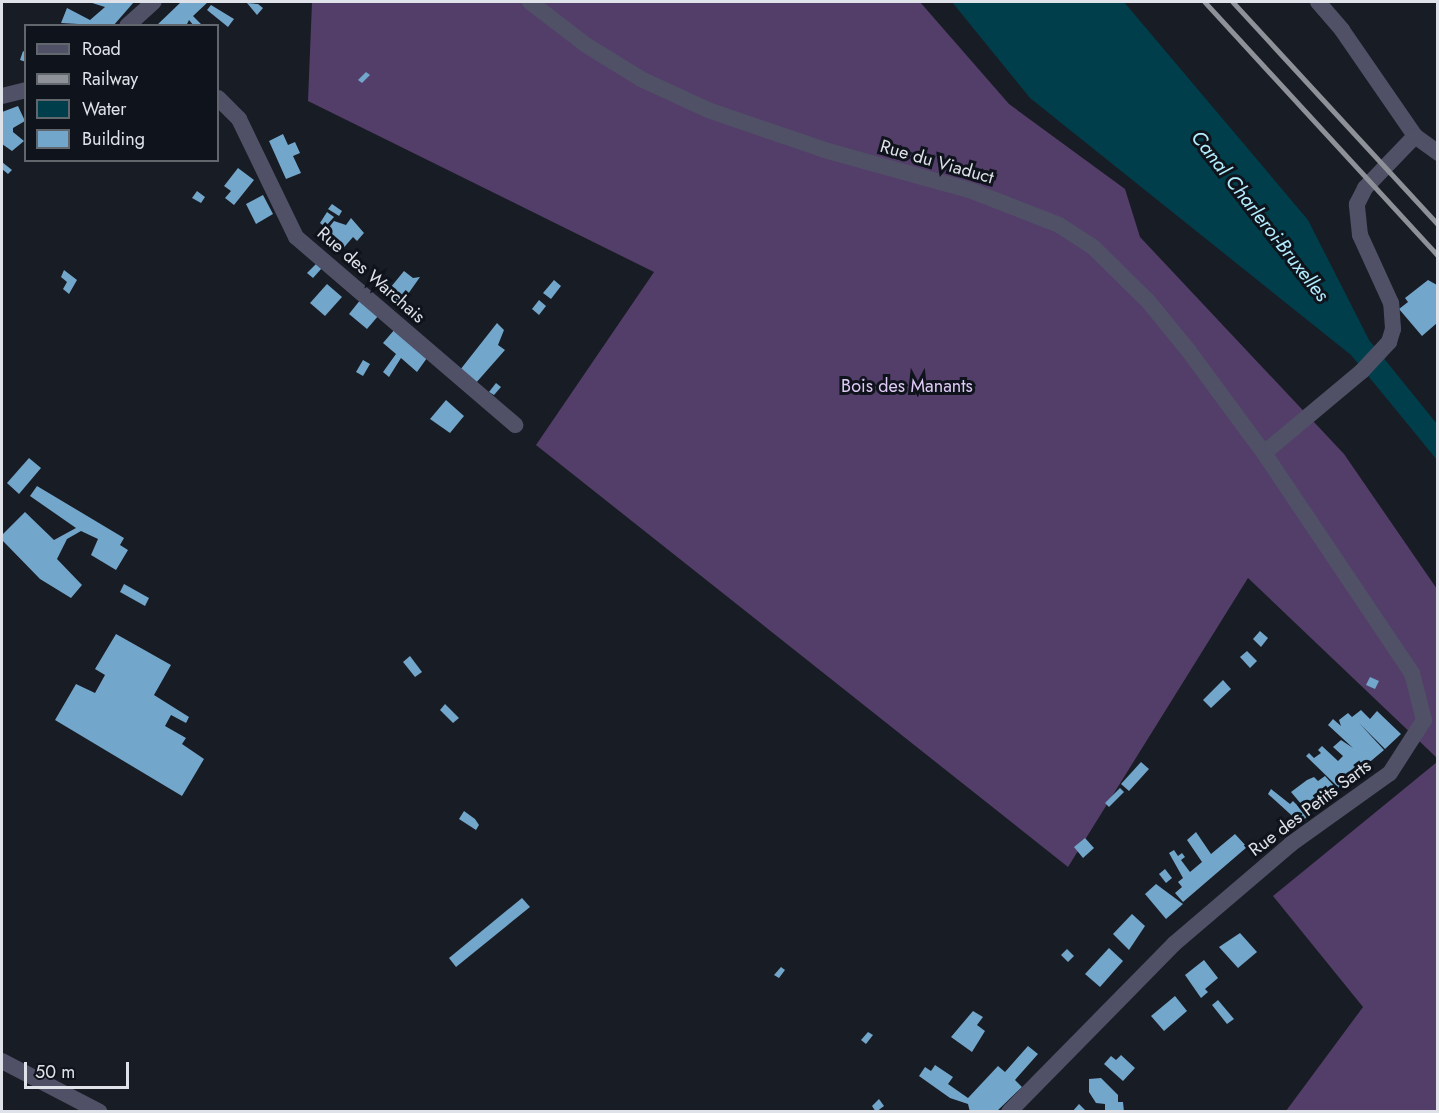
<!DOCTYPE html>
<style>
body{margin:0}
#map{position:relative;width:1439px;height:1113px;overflow:hidden;background:#181c24;font-family:Jost,sans-serif}
div>[style]{position:absolute}
[style*='--x']{left:calc(var(--x)*1px);top:calc(var(--y)*1px);width:calc(var(--w)*1px);rotate:calc(var(--a)*1deg)}
.forest>*{inset:0;background:#533d69}
.water>*{inset:0;background:#003e4b}
.building>*{inset:0;background:#73a6cb}
.street>*{height:16px;margin:-8px;padding:0 8px;transform-origin:8px;border-radius:8px;background:#505166}
.rail>*{height:4.5px;margin:-2.25px;padding:0 2.25px;transform-origin:2.25px;border-radius:2.25px;background:#8e9298}
span{translate:-50% -50%;white-space:nowrap;text-align:center;line-height:1.15;-webkit-text-stroke:6px #0f131b;paint-order:stroke}
.street-label{font-size:18px;color:#dfe2e8}
.park-label{font-size:18px;color:#dfcaf6}
.water-label{font-size:20px;color:#b2edfe;font-style:italic}
.frame{position:absolute;inset:0;border:3px solid #dfe2e8;pointer-events:none}
.legend{position:absolute;left:24px;top:24px;width:195px;height:138px;box-sizing:border-box;background:#0f131b;border:2px solid #62666d;margin:0;padding:8px 10px;list-style:none;font-size:18px;color:#dfe2e8}
.legend li{display:flex;align-items:center;gap:12px;height:30px}
.legend b{width:30px;border:2px solid #62666d}
.scale{position:absolute;left:24px;top:1062px;width:105px;height:27px;box-sizing:border-box;border:3px solid #dfe2e8;border-top:0;padding-left:8px;font-size:18px;line-height:21px;white-space:nowrap;color:#dfe2e8;-webkit-text-stroke:4px #0f131b;paint-order:stroke}
</style>
<div id="map">
<div class="forest">
<i style="clip-path:polygon(312px 2px,920px 2px,1009px 104px,1125px 189px,1140px 237px,1344px 454px,1437px 589px,1437px 758px,1248px 578px,1068px 867px,536px 445px,654px 272px,308px 101px)"></i>
<i style="clip-path:polygon(1437px 762px,1437px 1111px,1286px 1111px,1363px 1007px,1273px 896px)"></i>
</div>
<div class="water">
<i style="clip-path:polygon(952px 2px,1124px 2px,1308px 220px,1369px 340px,1437px 424px,1437px 460px,1351px 355px,1030px 98px)"></i>
</div>
<div class="building">
<i style="clip-path:polygon(89px 2px,134px 2px,113px 26px,61px 23px,67px 8px,90px 20px,105px 7px)"></i>
<i style="clip-path:polygon(181px 2px,208px 2px,193px 16px,203px 26px,194px 26px,189px 20px,186px 26px,156px 26px)"></i>
<i style="clip-path:polygon(247px 3px,258px 4px,263px 8px,257px 15px)"></i>
<i style="clip-path:polygon(211px 5px,234px 19px,228px 27px,207px 10px)"></i>
<i style="clip-path:polygon(23px 51px,26px 53px,26px 62px,20px 60px)"></i>
<i style="clip-path:polygon(366px 72px,370px 75px,362px 83px,358px 80px)"></i>
<i style="clip-path:polygon(18px 106px,25px 121px,13px 128px,13px 132px,24px 141px,12px 151px,2px 144px,2px 112px)"></i>
<i style="clip-path:polygon(283px 134px,288px 145px,295px 142px,300px 153px,293px 156px,301px 173px,286px 179px,269px 141px)"></i>
<i style="clip-path:polygon(2px 162px,12px 170px,8px 174px,2px 169px)"></i>
<i style="clip-path:polygon(238px 168px,254px 180px,234px 205px,225px 198px,231px 191px,224px 186px)"></i>
<i style="clip-path:polygon(197px 191px,205px 197px,201px 203px,192px 198px)"></i>
<i style="clip-path:polygon(263px 195px,273px 214px,256px 224px,246px 204px)"></i>
<i style="clip-path:polygon(332px 204px,342px 211px,339px 216px,328px 209px)"></i>
<i style="clip-path:polygon(327px 212px,334px 217px,325px 227px,320px 223px)"></i>
<i style="clip-path:polygon(351px 218px,364px 233px,357px 241px,353px 237px,340px 252px,322px 236px,334px 221px,346px 225px)"></i>
<i style="clip-path:polygon(316px 264px,322px 268px,313px 278px,307px 273px)"></i>
<i style="clip-path:polygon(64px 270px,77px 280px,69px 294px,63px 289px,67px 282px,61px 277px)"></i>
<i style="clip-path:polygon(404px 271px,413px 278px,420px 277px,401px 304px,386px 293px)"></i>
<i style="clip-path:polygon(554px 280px,561px 286px,551px 299px,543px 293px)"></i>
<i style="clip-path:polygon(1428px 280px,1437px 285px,1437px 323px,1422px 336px,1399px 309px,1408px 302px,1405px 298px)"></i>
<i style="clip-path:polygon(327px 284px,342px 297px,325px 316px,310px 303px)"></i>
<i style="clip-path:polygon(361px 299px,379px 315px,367px 329px,349px 314px)"></i>
<i style="clip-path:polygon(539px 300px,546px 306px,539px 315px,532px 309px)"></i>
<i style="clip-path:polygon(497px 323px,504px 330px,498px 345px,505px 350px,475px 384px,460px 370px)"></i>
<i style="clip-path:polygon(395px 329px,427px 358px,417px 372px,401px 358px,389px 377px,383px 372px,396px 354px,383px 343px)"></i>
<i style="clip-path:polygon(363px 360px,370px 364px,363px 376px,356px 372px)"></i>
<i style="clip-path:polygon(496px 383px,501px 387px,494px 395px,489px 392px)"></i>
<i style="clip-path:polygon(446px 400px,464px 416px,450px 433px,430px 419px)"></i>
<i style="clip-path:polygon(29px 458px,41px 468px,19px 494px,7px 483px)"></i>
<i style="clip-path:polygon(37px 486px,124px 538px,120px 545px,128px 550px,116px 570px,91px 555px,98px 539px,81px 531px,67px 539px,57px 559px,82px 585px,71px 598px,40px 579px,2px 540px,2px 535px,25px 512px,54px 540px,76px 528px,30px 496px)"></i>
<i style="clip-path:polygon(124px 584px,149px 598px,145px 606px,120px 592px)"></i>
<i style="clip-path:polygon(1260px 631px,1268px 638px,1261px 647px,1253px 639px)"></i>
<i style="clip-path:polygon(116px 634px,171px 665px,154px 695px,189px 717px,186px 723px,171px 715px,165px 726px,186px 738px,182px 744px,204px 759px,182px 796px,55px 720px,76px 684px,95px 693px,105px 675px,95px 669px)"></i>
<i style="clip-path:polygon(1247px 651px,1257px 661px,1250px 668px,1240px 657px)"></i>
<i style="clip-path:polygon(410px 656px,422px 672px,415px 677px,403px 662px)"></i>
<i style="clip-path:polygon(1370px 677px,1379px 681px,1375px 689px,1366px 685px)"></i>
<i style="clip-path:polygon(1223px 680px,1231px 689px,1211px 708px,1203px 700px)"></i>
<i style="clip-path:polygon(445px 704px,459px 718px,453px 723px,440px 710px)"></i>
<i style="clip-path:polygon(1361px 710px,1370px 719px,1377px 711px,1401px 734px,1385px 749px,1359px 723px,1384px 750px,1339px 788px,1306px 756px,1309px 753px,1314px 758px,1321px 753px,1318px 750px,1322px 746px,1338px 761px,1343px 756px,1333px 747px,1341px 740px,1353px 748px,1328px 725px,1333px 719px,1341px 726px,1339px 720px,1348px 713px,1352px 717px)"></i>
<i style="clip-path:polygon(1141px 762px,1149px 769px,1129px 791px,1121px 784px)"></i>
<i style="clip-path:polygon(1325px 776px,1335px 787px,1307px 811px,1291px 792px,1307px 780px,1314px 777px,1318px 781px)"></i>
<i style="clip-path:polygon(1120px 788px,1124px 792px,1109px 807px,1105px 803px)"></i>
<i style="clip-path:polygon(1271px 789px,1290px 804px,1293px 801px,1308px 816px,1300px 823px,1268px 794px)"></i>
<i style="clip-path:polygon(464px 811px,475px 819px,479px 825px,476px 830px,459px 819px)"></i>
<i style="clip-path:polygon(1196px 832px,1211px 854px,1235px 834px,1247px 847px,1183px 902px,1175px 893px,1182px 887px,1178px 882px,1183px 878px,1169px 853px,1174px 850px,1178px 856px,1182px 853px,1185px 857px,1181px 860px,1190px 872px,1202px 862px,1187px 840px)"></i>
<i style="clip-path:polygon(1085px 838px,1094px 848px,1083px 858px,1074px 847px)"></i>
<i style="clip-path:polygon(1165px 869px,1172px 878px,1166px 883px,1159px 874px)"></i>
<i style="clip-path:polygon(1156px 884px,1183px 904px,1166px 919px,1145px 894px)"></i>
<i style="clip-path:polygon(522px 898px,530px 907px,456px 967px,449px 958px)"></i>
<i style="clip-path:polygon(1132px 914px,1145px 926px,1129px 950px,1113px 934px)"></i>
<i style="clip-path:polygon(1240px 933px,1257px 952px,1238px 968px,1219px 947px)"></i>
<i style="clip-path:polygon(1109px 948px,1123px 961px,1100px 987px,1085px 974px)"></i>
<i style="clip-path:polygon(1067px 949px,1074px 956px,1068px 962px,1061px 955px)"></i>
<i style="clip-path:polygon(1204px 960px,1218px 978px,1205px 989px,1208px 992px,1201px 998px,1185px 975px)"></i>
<i style="clip-path:polygon(781px 967px,785px 970px,779px 978px,774px 975px)"></i>
<i style="clip-path:polygon(1175px 996px,1187px 1011px,1164px 1031px,1151px 1016px)"></i>
<i style="clip-path:polygon(1218px 1000px,1234px 1019px,1227px 1024px,1212px 1005px)"></i>
<i style="clip-path:polygon(973px 1011px,983px 1017px,977px 1025px,985px 1031px,972px 1052px,951px 1037px)"></i>
<i style="clip-path:polygon(868px 1032px,873px 1035px,866px 1044px,861px 1040px)"></i>
<i style="clip-path:polygon(1028px 1046px,1038px 1054px,1015px 1080px,1022px 1087px,996px 1112px,970px 1112px,968px 1104px,950px 1098px,919px 1076px,925px 1067px,931px 1071px,935px 1065px,953px 1077px,948px 1084px,968px 1098px,998px 1066px,1005px 1072px)"></i>
<i style="clip-path:polygon(1121px 1055px,1135px 1068px,1123px 1081px,1104px 1064px,1111px 1056px,1116px 1060px)"></i>
<i style="clip-path:polygon(1101px 1078px,1118px 1095px,1118px 1102px,1123px 1102px,1124px 1112px,1105px 1112px,1105px 1104px,1096px 1103px,1089px 1092px,1089px 1079px)"></i>
<i style="clip-path:polygon(879px 1099px,884px 1106px,876px 1112px,872px 1106px)"></i>
<i style="clip-path:polygon(1079px 1104px,1087px 1112px,1072px 1112px)"></i>
</div>
<div class="street">
<i style="--x:530;--y:2;--w:71;--a:37.5"></i>
<i style="--x:586;--y:45;--w:65;--a:31.7"></i>
<i style="--x:641;--y:79;--w:74;--a:24.8"></i>
<i style="--x:708;--y:110;--w:127;--a:18.9"></i>
<i style="--x:828;--y:151;--w:149;--a:15.5"></i>
<i style="--x:972;--y:191;--w:93;--a:21.3"></i>
<i style="--x:1059;--y:225;--w:40;--a:32.9"></i>
<i style="--x:1093;--y:247;--w:77;--a:44.5"></i>
<i style="--x:1148;--y:301;--w:63;--a:50.8"></i>
<i style="--x:1188;--y:350;--w:128;--a:53.6"></i>
<i style="--x:1264;--y:453;--w:265;--a:56.1"></i>
<i style="--x:1412;--y:673;--w:49;--a:75.7"></i>
<i style="--x:1424;--y:720;--w:63;--a:122.7"></i>
<i style="--x:1390;--y:773;--w:122;--a:144.4"></i>
<i style="--x:1291;--y:844;--w:154;--a:139.5"></i>
<i style="--x:1174;--y:944;--w:235;--a:134.5"></i>
<i style="--x:1318;--y:2;--w:37;--a:49"></i>
<i style="--x:1342;--y:30;--w:129;--a:55.4"></i>
<i style="--x:1415;--y:136;--w:29;--a:36"></i>
<i style="--x:127;--y:26;--w:36;--a:-42"></i>
<i style="--x:2;--y:96;--w:25;--a:-14"></i>
<i style="--x:218;--y:98;--w:30;--a:45"></i>
<i style="--x:239;--y:119;--w:131;--a:64.2"></i>
<i style="--x:296;--y:237;--w:289;--a:40.6"></i>
<i style="--x:1264;--y:453;--w:128;--a:-39.9"></i>
<i style="--x:1362;--y:371;--w:40;--a:-47"></i>
<i style="--x:1389;--y:342;--w:14;--a:-73"></i>
<i style="--x:1393;--y:329;--w:26;--a:-94"></i>
<i style="--x:1391;--y:303;--w:75;--a:-114.5"></i>
<i style="--x:1360;--y:235;--w:31;--a:-96"></i>
<i style="--x:1357;--y:204;--w:18;--a:-63"></i>
<i style="--x:1365;--y:188;--w:72;--a:-46.1"></i>
<i style="--x:2;--y:1061;--w:110;--a:27.5"></i>
</div>
<div class="rail">
<i style="--x:1205;--y:2;--w:344;--a:47.4"></i>
<i style="--x:1233;--y:2;--w:302;--a:47.3"></i>
</div>
<div class="street-label">
<span style="left:937px;top:162px;rotate:16deg">Rue du Viaduct</span>
<span style="left:371px;top:275px;rotate:41deg">Rue des Warchais</span>
<span style="left:1310px;top:808px;rotate:-37deg">Rue des Petits Sarts</span>
</div>
<div class="park-label">
<span style="left:907px;top:386px">Bois des Manants</span>
</div>
<div class="water-label">
<span style="left:1260px;top:216px;rotate:52deg">Canal Charleroi-Bruxelles</span>
</div>
<div class="frame"></div>
<ul class="legend">
<li><b style="height:8px;background:#505166"></b>Road</li>
<li><b style="height:8px;background:#8e9298"></b>Railway</li>
<li><b style="height:16px;background:#003e4b"></b>Water</li>
<li><b style="height:16px;background:#73a6cb"></b>Building</li>
</ul>
<div class="scale">50 m</div>
</div>
